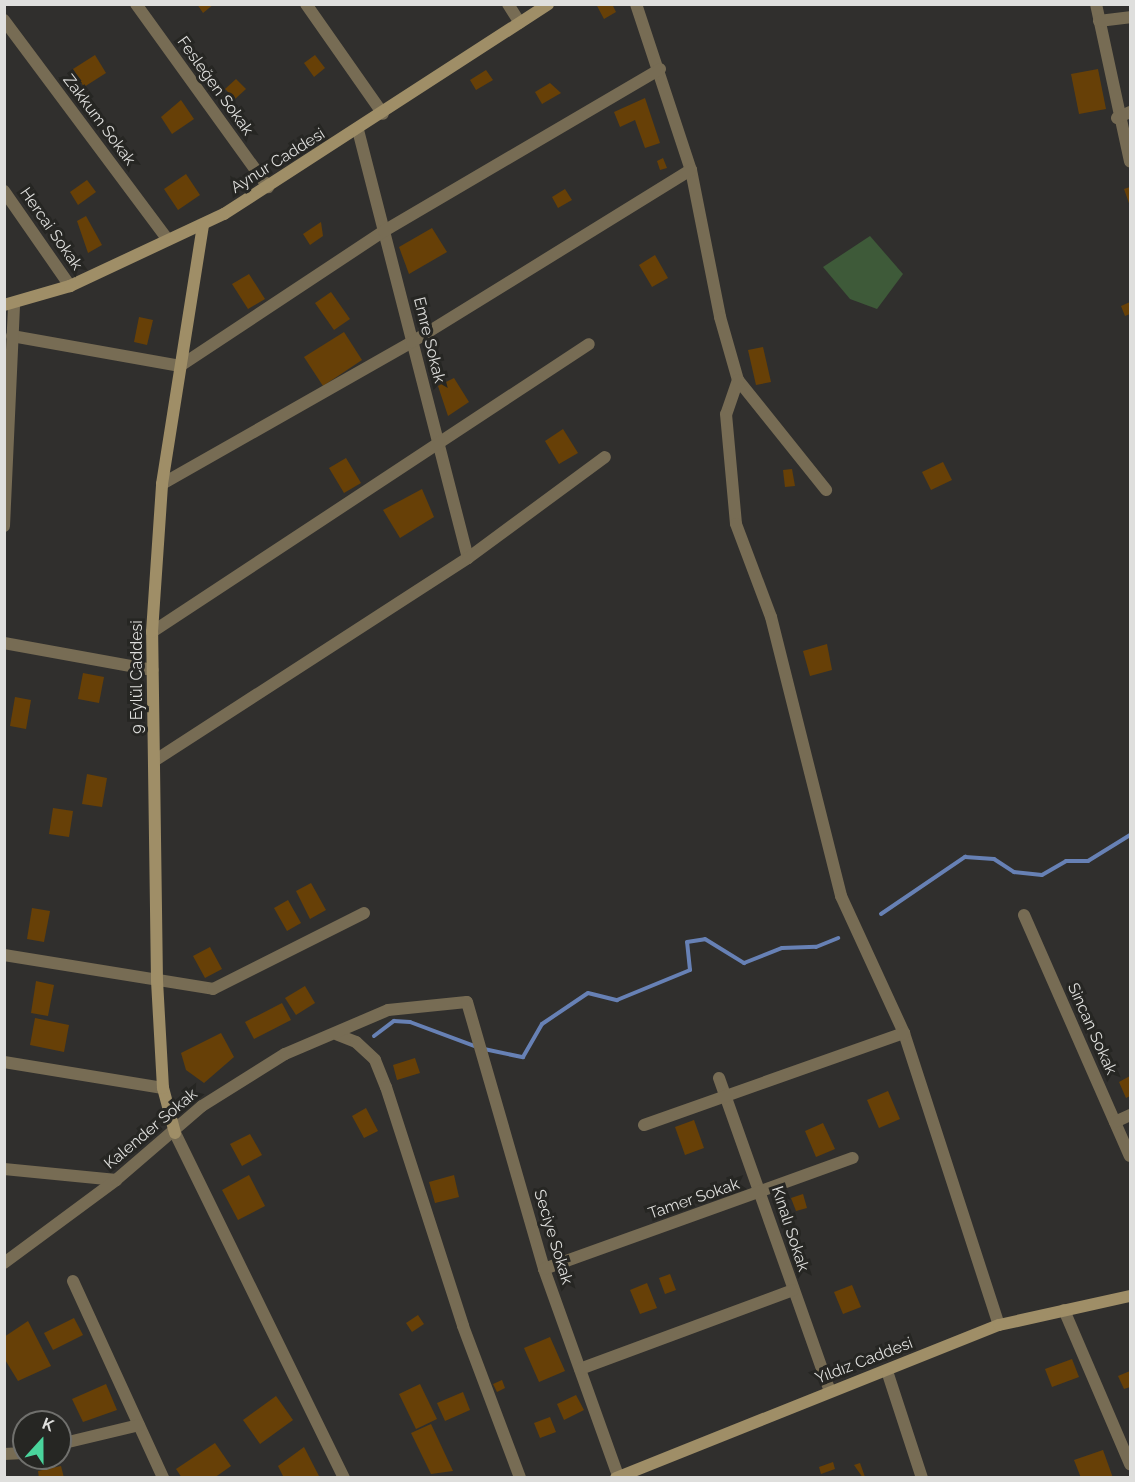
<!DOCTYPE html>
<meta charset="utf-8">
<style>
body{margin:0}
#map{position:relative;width:1135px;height:1482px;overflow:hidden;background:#302f2d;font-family:Raleway,sans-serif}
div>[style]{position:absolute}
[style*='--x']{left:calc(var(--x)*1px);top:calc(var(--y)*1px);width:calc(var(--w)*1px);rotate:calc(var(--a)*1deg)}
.green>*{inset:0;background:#3e5a39}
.stream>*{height:4px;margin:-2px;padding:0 2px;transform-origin:2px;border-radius:2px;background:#6781b5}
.building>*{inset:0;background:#674007}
.street>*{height:12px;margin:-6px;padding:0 6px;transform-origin:6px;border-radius:6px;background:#776c54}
.secondary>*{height:12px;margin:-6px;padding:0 6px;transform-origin:6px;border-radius:6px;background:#9f8e67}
span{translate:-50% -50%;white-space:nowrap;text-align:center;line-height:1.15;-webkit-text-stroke:6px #262623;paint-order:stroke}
.street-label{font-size:16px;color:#dfdfdd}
.frame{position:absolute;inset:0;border:6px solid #dfdfdd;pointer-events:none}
.north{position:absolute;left:12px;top:1410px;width:60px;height:60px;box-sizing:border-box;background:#262623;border:2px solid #70706d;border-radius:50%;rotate:21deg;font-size:16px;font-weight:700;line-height:24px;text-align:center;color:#dfdfdd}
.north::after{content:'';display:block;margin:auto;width:21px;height:27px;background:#4ad49c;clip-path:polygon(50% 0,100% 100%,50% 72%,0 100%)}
</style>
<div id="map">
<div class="green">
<i style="clip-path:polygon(870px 236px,903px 274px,877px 309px,850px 299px,823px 267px)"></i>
</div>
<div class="stream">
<i style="--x:881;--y:914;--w:102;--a:-34.2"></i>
<i style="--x:965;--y:857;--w:29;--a:4"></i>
<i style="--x:994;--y:859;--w:24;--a:33"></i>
<i style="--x:1014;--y:872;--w:28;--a:6"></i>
<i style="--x:1042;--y:875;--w:28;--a:-30"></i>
<i style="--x:1066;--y:861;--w:22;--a:0"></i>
<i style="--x:1088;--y:861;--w:49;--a:-31.8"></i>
<i style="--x:374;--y:1036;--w:25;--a:-37"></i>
<i style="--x:394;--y:1021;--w:16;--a:4"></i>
<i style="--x:410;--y:1022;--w:72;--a:20.5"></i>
<i style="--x:484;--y:1049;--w:40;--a:12"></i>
<i style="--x:523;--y:1057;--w:38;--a:-60"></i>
<i style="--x:542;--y:1024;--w:55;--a:-34"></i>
<i style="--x:588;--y:993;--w:30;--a:14"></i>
<i style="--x:617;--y:1000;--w:79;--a:-22.3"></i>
<i style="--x:690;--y:970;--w:28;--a:-96"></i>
<i style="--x:687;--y:942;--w:18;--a:-9"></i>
<i style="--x:705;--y:939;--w:46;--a:31.6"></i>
<i style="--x:744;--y:963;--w:41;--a:-21.5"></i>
<i style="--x:782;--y:948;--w:34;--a:-2"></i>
<i style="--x:816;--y:947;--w:24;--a:-22"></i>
</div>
<div class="building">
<i style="clip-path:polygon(197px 4px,214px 4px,203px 13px)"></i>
<i style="clip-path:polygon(596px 4px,612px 4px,616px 12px,604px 19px)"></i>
<i style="clip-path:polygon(95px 55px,106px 73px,84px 87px,73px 69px)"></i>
<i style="clip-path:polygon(315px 55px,325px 68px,314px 77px,304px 63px)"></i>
<i style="clip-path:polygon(1098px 69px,1106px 109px,1079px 114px,1071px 74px)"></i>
<i style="clip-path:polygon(486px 70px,493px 80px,476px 90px,470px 80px)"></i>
<i style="clip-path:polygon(236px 79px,246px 89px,235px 99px,225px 89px)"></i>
<i style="clip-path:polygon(550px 83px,561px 93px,542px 104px,535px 92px)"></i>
<i style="clip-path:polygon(645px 98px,660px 143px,645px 148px,635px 120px,620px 127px,614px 112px)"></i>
<i style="clip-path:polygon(181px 100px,194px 119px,172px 134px,161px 117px)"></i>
<i style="clip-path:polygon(663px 158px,667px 168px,660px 170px,657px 161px)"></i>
<i style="clip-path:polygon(186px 174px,200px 195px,178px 210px,164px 189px)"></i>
<i style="clip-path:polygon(87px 180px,96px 192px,78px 205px,70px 192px)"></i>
<i style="clip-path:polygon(1130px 187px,1130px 206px,1124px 189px)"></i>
<i style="clip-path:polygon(565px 189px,572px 200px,558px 208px,552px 197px)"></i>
<i style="clip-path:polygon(86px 216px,102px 245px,88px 253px,77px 221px)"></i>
<i style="clip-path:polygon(321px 222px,323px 236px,310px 245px,303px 234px)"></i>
<i style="clip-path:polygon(432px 228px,447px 252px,409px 274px,399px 247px)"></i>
<i style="clip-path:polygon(655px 255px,668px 278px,652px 287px,639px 265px)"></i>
<i style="clip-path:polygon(249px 274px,265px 299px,248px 309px,232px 284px)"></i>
<i style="clip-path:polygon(331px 292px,350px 319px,334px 330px,315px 303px)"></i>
<i style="clip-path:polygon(1130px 302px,1130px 314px,1125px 316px,1121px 306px)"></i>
<i style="clip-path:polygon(139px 317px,153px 320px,147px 345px,134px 342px)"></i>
<i style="clip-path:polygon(344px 332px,362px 360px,323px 386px,304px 357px)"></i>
<i style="clip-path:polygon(763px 347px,771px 382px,756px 385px,748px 350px)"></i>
<i style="clip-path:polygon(454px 378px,469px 402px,448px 416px,438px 386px)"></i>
<i style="clip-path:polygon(563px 429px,578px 453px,559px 464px,545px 441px)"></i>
<i style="clip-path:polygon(346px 458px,361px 483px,344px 493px,329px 468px)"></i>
<i style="clip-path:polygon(943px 462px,952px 480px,931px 490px,922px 472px)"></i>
<i style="clip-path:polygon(792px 469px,795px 486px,785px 487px,783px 470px)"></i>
<i style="clip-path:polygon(422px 489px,434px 517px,400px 538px,383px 510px)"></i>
<i style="clip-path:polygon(827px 644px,832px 670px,810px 676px,803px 651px)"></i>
<i style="clip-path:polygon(83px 673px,104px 677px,99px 703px,78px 699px)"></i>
<i style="clip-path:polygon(15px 697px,31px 700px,26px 729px,10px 726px)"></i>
<i style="clip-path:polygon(87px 774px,107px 778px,102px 807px,82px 804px)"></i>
<i style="clip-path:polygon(53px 808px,73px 811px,69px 837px,49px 834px)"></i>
<i style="clip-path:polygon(311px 883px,326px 910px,310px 919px,296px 891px)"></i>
<i style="clip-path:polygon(288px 900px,301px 923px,287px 931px,274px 908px)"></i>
<i style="clip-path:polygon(32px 908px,50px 911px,44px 942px,27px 939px)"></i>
<i style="clip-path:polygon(210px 947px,222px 969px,205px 978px,193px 956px)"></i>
<i style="clip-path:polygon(36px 981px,54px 985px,48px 1016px,31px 1013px)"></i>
<i style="clip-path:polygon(305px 986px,315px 1003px,296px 1015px,285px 998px)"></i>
<i style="clip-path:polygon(282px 1003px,291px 1020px,254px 1039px,245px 1022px)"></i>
<i style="clip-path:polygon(35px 1018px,69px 1025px,64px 1052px,30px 1045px)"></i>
<i style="clip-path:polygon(221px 1033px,234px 1057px,204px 1083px,186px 1070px,181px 1053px)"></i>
<i style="clip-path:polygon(415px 1058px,420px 1073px,397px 1080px,393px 1065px)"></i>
<i style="clip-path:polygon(1130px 1076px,1130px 1096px,1126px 1098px,1119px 1082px)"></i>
<i style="clip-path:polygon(888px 1091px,900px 1119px,879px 1128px,867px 1100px)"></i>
<i style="clip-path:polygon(366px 1108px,378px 1131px,364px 1138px,352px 1116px)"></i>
<i style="clip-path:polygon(694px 1120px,704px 1148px,685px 1155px,675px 1127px)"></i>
<i style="clip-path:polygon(823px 1123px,835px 1149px,816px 1157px,805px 1131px)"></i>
<i style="clip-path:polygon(250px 1134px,262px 1155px,242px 1166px,230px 1144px)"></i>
<i style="clip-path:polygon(249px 1175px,265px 1206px,238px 1220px,222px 1190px)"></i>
<i style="clip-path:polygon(454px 1175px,459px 1197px,435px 1203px,429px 1182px)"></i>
<i style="clip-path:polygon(803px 1194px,807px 1208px,796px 1211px,791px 1198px)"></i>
<i style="clip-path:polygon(670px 1274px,676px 1290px,665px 1294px,659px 1278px)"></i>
<i style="clip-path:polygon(647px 1283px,657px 1308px,640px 1314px,630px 1290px)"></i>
<i style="clip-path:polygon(852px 1285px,861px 1307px,843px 1314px,834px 1292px)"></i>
<i style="clip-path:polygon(418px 1315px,424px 1324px,412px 1332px,406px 1323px)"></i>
<i style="clip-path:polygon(74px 1318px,83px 1335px,53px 1350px,44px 1333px)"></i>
<i style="clip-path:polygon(28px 1321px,51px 1366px,18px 1381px,4px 1358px,4px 1337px)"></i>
<i style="clip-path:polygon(550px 1337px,565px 1371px,539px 1382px,524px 1348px)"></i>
<i style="clip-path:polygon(1072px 1359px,1079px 1377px,1052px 1387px,1045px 1369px)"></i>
<i style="clip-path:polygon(1130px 1371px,1130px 1387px,1124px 1389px,1118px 1376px)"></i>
<i style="clip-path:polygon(502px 1380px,505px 1388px,497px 1392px,493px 1384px)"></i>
<i style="clip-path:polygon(106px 1384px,117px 1410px,83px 1422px,72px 1399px)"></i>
<i style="clip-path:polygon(420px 1384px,437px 1419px,416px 1429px,399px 1394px)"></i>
<i style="clip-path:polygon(463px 1392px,470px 1410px,445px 1421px,437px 1403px)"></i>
<i style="clip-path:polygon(576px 1395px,584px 1410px,564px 1420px,557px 1404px)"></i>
<i style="clip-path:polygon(276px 1396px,293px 1420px,260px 1444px,243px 1420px)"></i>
<i style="clip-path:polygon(550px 1417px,556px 1432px,540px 1438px,534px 1423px)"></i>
<i style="clip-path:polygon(431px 1424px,453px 1471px,431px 1474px,411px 1433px)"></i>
<i style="clip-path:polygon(215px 1443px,231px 1466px,214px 1478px,182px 1478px,176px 1469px)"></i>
<i style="clip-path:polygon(304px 1447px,320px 1478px,284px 1478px,278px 1466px)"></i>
<i style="clip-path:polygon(1103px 1450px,1113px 1478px,1081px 1478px,1074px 1460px)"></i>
<i style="clip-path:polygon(833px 1462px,835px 1469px,821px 1474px,819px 1467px)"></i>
<i style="clip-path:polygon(860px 1463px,865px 1477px,863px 1478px,854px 1465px)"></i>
<i style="clip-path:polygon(61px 1466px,64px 1478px,39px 1478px,38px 1471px)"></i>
</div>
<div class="street">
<i style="--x:136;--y:4;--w:226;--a:54.2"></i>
<i style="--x:306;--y:4;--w:134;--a:55"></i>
<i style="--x:508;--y:4;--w:22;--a:58"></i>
<i style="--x:636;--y:4;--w:175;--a:71.7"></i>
<i style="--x:691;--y:170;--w:150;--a:78.8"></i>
<i style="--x:720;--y:317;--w:66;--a:74.1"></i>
<i style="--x:738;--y:380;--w:141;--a:51.3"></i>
<i style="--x:1096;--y:4;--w:161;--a:77.8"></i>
<i style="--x:4;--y:20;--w:274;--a:53.3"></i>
<i style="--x:1099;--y:21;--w:31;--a:-7"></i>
<i style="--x:1117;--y:118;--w:14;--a:-25"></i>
<i style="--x:358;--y:130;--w:442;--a:75.6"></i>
<i style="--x:4;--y:191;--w:116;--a:55.2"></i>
<i style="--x:12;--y:336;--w:171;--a:10.1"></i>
<i style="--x:180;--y:366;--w:245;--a:-33.5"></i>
<i style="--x:384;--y:231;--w:320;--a:-30.4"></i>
<i style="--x:738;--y:380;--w:36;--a:109"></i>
<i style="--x:726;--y:414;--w:110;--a:84.8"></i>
<i style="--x:736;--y:524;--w:99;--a:69.4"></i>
<i style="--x:771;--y:617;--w:288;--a:75.9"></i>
<i style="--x:841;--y:896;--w:151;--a:65.3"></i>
<i style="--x:904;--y:1033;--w:307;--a:72"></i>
<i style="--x:162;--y:484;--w:288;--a:-29.6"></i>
<i style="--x:412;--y:342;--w:328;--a:-31.7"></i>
<i style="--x:4;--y:526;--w:223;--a:-87.4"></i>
<i style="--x:152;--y:632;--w:523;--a:-33.39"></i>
<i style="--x:4;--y:643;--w:151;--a:10.3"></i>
<i style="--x:154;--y:761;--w:374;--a:-32.9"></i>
<i style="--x:468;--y:558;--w:170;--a:-36.4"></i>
<i style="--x:1024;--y:915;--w:263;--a:66.3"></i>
<i style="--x:4;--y:955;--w:212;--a:9.2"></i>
<i style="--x:213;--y:989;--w:169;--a:-26.7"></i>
<i style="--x:338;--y:1035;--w:19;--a:21"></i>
<i style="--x:356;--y:1042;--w:26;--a:43"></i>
<i style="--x:375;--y:1060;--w:29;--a:68"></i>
<i style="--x:386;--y:1087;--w:251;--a:72.1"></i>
<i style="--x:463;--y:1326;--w:162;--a:69.4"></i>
<i style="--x:4;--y:1062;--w:161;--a:9.3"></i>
<i style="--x:719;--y:1078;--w:332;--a:70.5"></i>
<i style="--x:1115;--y:1122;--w:17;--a:-25"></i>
<i style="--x:644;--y:1125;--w:276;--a:-19.5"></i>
<i style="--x:175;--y:1133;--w:384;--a:63.9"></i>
<i style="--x:4;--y:1169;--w:113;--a:5.6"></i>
<i style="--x:4;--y:1263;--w:139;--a:-36.5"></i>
<i style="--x:116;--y:1180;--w:113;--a:-40.7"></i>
<i style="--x:202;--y:1106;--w:98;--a:-32.1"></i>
<i style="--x:285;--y:1054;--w:112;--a:-23.1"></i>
<i style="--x:388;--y:1010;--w:79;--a:-5.8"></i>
<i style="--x:467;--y:1002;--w:278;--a:73.9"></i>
<i style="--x:544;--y:1269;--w:222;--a:70.3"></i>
<i style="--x:544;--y:1269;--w:328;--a:-19.8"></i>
<i style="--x:73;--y:1281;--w:217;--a:65.4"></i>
<i style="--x:1064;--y:1310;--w:168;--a:66.8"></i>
<i style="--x:580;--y:1369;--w:227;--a:-20.3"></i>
<i style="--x:887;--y:1371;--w:113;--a:71.9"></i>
<i style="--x:60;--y:1444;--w:81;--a:-13.5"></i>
<i style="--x:4;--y:1454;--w:20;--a:-3"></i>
</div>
<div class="secondary">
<i style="--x:4;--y:305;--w:69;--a:-16.1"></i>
<i style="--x:70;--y:286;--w:170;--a:-25.1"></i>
<i style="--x:224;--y:214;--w:386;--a:-32.9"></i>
<i style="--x:175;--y:1133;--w:47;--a:-104.9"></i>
<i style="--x:163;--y:1088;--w:107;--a:-93.2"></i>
<i style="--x:157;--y:981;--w:349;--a:-90.8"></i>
<i style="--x:152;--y:632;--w:148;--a:-86.1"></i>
<i style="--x:162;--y:484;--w:263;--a:-81"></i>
<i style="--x:616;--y:1478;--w:412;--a:-21.8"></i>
<i style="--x:999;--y:1325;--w:134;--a:-12.5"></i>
</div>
<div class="street-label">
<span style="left:215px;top:86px;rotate:54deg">Fesleğen Sokak</span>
<span style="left:99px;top:120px;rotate:53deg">Zakkum Sokak</span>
<span style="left:278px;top:161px;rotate:-32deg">Aynur Caddesi</span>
<span style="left:51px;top:229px;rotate:55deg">Hercai Sokak</span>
<span style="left:429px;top:340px;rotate:76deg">Emre Sokak</span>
<span style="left:137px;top:677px;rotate:-90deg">9 Eylül Caddesi</span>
<span style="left:1092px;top:1029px;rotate:66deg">Sincan Sokak</span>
<span style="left:151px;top:1129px;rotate:-40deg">Kalender Sokak</span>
<span style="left:694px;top:1199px;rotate:-19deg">Tamer Sokak</span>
<span style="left:790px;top:1229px;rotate:72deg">Kınalı Sokak</span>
<span style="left:553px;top:1237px;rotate:73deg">Seciye Sokak</span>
<span style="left:864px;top:1361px;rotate:-21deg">Yıldız Caddesi</span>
</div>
<div class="frame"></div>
<div class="north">K</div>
</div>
